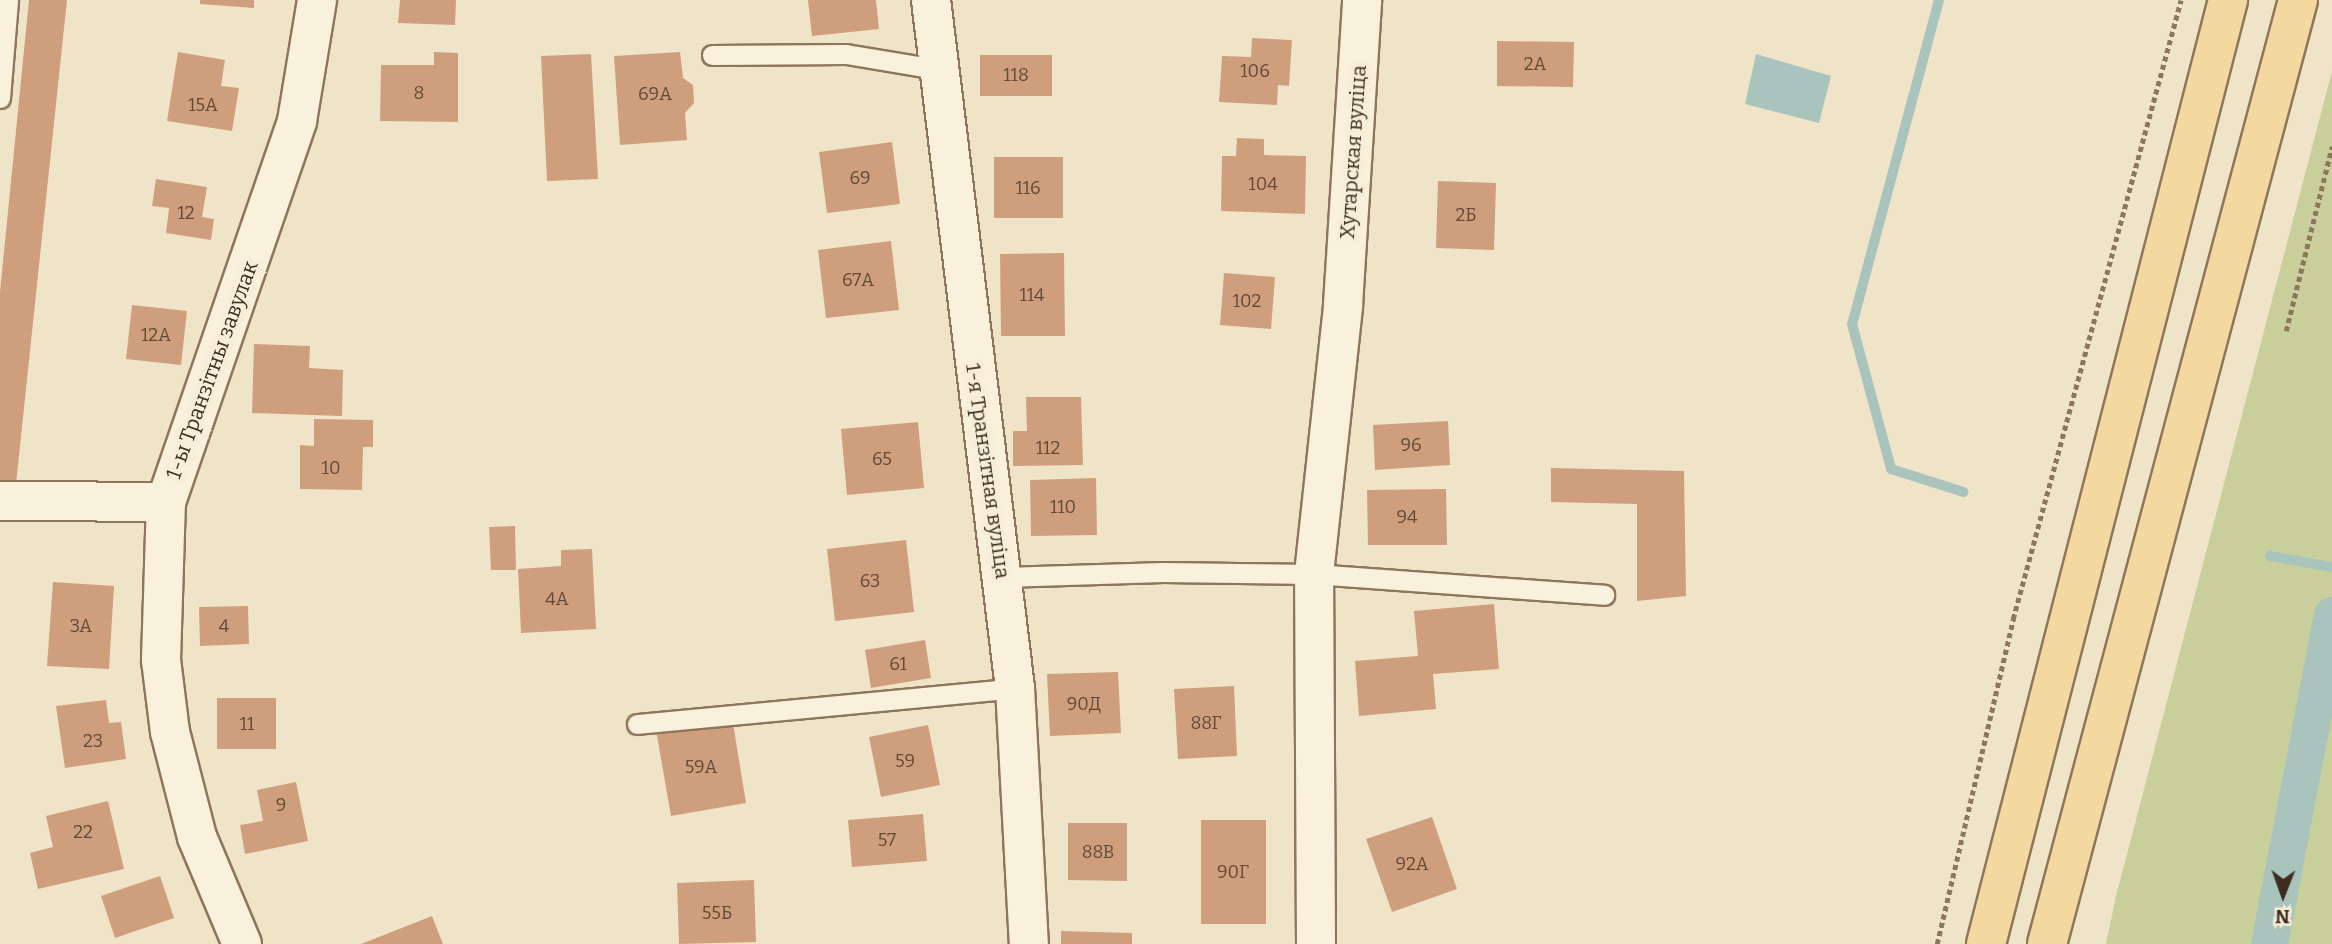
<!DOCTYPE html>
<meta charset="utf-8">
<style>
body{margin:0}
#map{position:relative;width:2332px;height:944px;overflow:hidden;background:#f0e4c8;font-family:Bitter,serif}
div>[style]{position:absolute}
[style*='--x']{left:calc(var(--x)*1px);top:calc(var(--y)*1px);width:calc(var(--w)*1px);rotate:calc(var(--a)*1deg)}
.green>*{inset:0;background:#c9cf9b}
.water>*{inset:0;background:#a9c4bc}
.stream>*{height:10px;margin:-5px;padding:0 5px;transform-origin:5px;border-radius:5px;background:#a9c4bc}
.canal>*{height:37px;margin:-18.5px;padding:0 18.5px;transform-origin:18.5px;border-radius:18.5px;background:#a9c4bc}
.building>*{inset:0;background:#cf9f7d}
.path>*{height:4.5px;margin-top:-2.25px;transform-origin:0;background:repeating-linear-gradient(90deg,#8d765c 0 5px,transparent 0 8.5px)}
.roads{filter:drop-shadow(2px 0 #8d765c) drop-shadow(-2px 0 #8d765c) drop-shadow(0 2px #8d765c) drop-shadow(0 -2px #8d765c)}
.lane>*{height:19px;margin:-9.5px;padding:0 9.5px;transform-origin:9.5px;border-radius:9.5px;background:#faf1dc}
.street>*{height:38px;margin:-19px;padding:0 19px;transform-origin:19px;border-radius:19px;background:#faf1dc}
.primary>*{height:38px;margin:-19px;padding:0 19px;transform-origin:19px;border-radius:19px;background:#f3d9a0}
span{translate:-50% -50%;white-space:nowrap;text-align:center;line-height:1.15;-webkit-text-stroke:7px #f7eed8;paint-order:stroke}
.number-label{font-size:18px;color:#624a37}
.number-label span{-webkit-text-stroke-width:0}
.street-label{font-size:21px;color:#3d2e20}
.north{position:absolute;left:2248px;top:860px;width:70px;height:70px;-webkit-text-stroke:5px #f7eed8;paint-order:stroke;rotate:181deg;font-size:19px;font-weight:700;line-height:28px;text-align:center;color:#3d2e20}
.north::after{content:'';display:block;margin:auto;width:24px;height:32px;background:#3d2e20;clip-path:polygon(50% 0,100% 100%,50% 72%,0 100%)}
</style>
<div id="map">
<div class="green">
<i style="clip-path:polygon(2332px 71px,2332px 944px,2106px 944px,2116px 896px)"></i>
</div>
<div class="water">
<i style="clip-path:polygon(1756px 54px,1831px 76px,1819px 123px,1745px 104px)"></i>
</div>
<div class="stream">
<i style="--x:1939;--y:0;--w:335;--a:105"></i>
<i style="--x:1852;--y:324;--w:150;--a:74.9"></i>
<i style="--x:1891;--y:469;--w:76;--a:17.7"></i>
<i style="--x:2270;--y:556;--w:63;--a:10.1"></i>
</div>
<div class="canal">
<i style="--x:2269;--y:944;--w:335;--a:-79.2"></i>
</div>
<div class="building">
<i style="clip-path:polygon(29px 0,67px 0,16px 484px,0 482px,0 292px)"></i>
<i style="clip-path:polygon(200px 0,254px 0,254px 8px,200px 4px)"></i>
<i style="clip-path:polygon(400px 0,456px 0,455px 25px,398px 23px)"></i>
<i style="clip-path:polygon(808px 0,876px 0,879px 29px,812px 36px)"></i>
<i style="clip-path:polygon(1252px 38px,1292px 40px,1289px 86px,1278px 85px,1277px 105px,1219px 102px,1222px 56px,1251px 57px)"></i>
<i style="clip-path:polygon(1497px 41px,1574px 42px,1573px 87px,1497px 86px)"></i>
<i style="clip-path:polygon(178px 52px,225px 60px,221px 86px,239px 88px,232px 131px,167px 121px)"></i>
<i style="clip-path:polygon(434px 52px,458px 53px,458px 122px,380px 121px,381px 65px,434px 65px)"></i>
<i style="clip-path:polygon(680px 52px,683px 78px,693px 85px,694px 103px,685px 113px,687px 140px,620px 145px,614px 56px)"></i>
<i style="clip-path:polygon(591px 54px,598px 179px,547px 181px,541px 56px)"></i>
<i style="clip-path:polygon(980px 55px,1052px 55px,1052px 96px,980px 96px)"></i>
<i style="clip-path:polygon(1237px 138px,1264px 139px,1264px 155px,1306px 156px,1305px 214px,1221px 211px,1222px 156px,1236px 156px)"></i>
<i style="clip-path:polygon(892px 142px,900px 204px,827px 213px,819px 152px)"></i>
<i style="clip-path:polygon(994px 157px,1063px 157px,1063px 218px,994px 218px)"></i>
<i style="clip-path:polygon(156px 179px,207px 187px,202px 217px,214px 219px,211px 240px,166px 233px,169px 208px,152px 206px)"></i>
<i style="clip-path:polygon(1438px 181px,1496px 183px,1494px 250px,1436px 248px)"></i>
<i style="clip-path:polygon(891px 241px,899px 310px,826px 318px,818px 250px)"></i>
<i style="clip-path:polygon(1064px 253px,1065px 336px,1001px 336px,1000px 254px)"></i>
<i style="clip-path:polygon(1224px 273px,1275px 277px,1271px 329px,1220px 325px)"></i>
<i style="clip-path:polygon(132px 305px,187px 311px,181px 365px,126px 359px)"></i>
<i style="clip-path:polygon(254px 344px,310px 346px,309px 368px,343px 370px,342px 416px,252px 413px)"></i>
<i style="clip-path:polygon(1026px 397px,1081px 397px,1083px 465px,1013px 466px,1013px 431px,1027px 431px)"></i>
<i style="clip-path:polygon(314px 419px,373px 420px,373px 447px,363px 447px,362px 490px,300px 489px,300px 445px,314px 446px)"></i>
<i style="clip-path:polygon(1448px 421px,1450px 465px,1375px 470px,1373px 425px)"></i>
<i style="clip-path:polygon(918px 422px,924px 488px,847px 495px,841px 429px)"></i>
<i style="clip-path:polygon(1551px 468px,1684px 471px,1686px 596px,1637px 601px,1637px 504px,1551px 502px)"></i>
<i style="clip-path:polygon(1096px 478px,1097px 535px,1031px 536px,1030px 480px)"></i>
<i style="clip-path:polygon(1446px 489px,1447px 545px,1368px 545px,1367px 490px)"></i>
<i style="clip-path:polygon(515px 526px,516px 570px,491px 570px,489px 527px)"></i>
<i style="clip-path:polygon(906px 540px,914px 612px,835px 621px,827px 549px)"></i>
<i style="clip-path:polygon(592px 549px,596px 629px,521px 633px,518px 569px,561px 566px,561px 550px)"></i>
<i style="clip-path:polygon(53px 582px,114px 586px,109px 669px,47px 666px)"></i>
<i style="clip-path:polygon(1494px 604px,1499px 669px,1433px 674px,1436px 709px,1359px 716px,1355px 661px,1418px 656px,1414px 611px)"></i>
<i style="clip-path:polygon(248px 606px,249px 644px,200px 646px,199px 607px)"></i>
<i style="clip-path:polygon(925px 640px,931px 678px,871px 688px,865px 650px)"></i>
<i style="clip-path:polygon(1118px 672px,1121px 733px,1050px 736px,1047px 674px)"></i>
<i style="clip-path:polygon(1234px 686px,1237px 756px,1178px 759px,1174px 689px)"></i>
<i style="clip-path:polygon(217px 698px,276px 698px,276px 749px,217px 749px)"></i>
<i style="clip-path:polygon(106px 700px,109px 723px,121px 722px,126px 759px,65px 768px,56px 706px)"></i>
<i style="clip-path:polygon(732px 717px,746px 803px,671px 816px,656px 730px)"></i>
<i style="clip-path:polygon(928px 725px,940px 785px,881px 797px,869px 737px)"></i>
<i style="clip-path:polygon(296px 782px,308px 841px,245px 854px,240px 825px,263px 821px,257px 790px)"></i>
<i style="clip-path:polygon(108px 801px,124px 869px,38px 889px,30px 853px,53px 847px,46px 816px)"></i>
<i style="clip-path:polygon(923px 814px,927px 861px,852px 867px,848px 820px)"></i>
<i style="clip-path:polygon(1432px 817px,1457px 889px,1392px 912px,1366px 839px)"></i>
<i style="clip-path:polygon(1201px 820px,1266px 820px,1266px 924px,1201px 924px)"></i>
<i style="clip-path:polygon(1068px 823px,1127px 823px,1127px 881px,1068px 880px)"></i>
<i style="clip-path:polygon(160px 876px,174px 918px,115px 938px,101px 896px)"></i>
<i style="clip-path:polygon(754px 880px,756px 942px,679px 944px,677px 883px)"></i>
<i style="clip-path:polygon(432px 916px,443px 944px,361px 944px)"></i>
<i style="clip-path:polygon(1061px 931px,1132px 933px,1132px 944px,1061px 944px)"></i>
</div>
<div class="path">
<i style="--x:2286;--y:331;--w:190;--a:-76"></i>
<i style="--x:1937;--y:944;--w:334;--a:-76.8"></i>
<i style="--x:2013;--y:619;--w:641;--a:-74.82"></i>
</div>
<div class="roads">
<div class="lane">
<i style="--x:712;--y:55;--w:134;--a:-0.4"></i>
<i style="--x:846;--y:54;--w:92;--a:9.4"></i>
<i style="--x:0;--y:98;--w:98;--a:-85.3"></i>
<i style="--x:1003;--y:577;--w:160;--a:-1.8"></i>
<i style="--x:1163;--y:572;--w:151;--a:0.8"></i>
<i style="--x:1314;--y:574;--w:291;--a:4.1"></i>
<i style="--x:637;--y:724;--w:380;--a:-5.4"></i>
</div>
<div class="street">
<i style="--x:931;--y:0;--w:693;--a:83.04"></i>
<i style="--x:1015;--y:688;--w:256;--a:86.9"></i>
<i style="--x:0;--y:501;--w:166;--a:0.3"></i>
<i style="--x:242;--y:944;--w:116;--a:-112.8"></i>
<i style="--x:197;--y:837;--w:108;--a:-104.4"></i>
<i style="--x:170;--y:732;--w:73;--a:-97.1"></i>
<i style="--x:161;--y:660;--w:158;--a:-88.2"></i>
<i style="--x:166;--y:502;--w:403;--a:-71"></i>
<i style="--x:297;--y:121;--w:123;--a:-80.6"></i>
<i style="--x:1316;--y:944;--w:370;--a:-90.3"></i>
<i style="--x:1314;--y:574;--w:271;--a:-83.8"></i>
<i style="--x:1343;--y:305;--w:306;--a:-86.4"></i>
</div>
<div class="primary">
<i style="--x:1986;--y:944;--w:975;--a:-75.62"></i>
<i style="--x:2047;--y:944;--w:977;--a:-75.11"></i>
</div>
</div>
<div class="number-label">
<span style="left:1535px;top:64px">2А</span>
<span style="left:1255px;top:71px">106</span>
<span style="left:1016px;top:75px">118</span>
<span style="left:419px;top:93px">8</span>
<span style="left:655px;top:94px">69А</span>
<span style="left:203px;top:105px">15А</span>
<span style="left:860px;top:178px">69</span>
<span style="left:1263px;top:184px">104</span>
<span style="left:1028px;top:188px">116</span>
<span style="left:186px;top:213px">12</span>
<span style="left:1466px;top:215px">2Б</span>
<span style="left:858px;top:280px">67А</span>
<span style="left:1032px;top:295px">114</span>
<span style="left:1247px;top:301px">102</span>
<span style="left:156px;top:335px">12А</span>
<span style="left:1411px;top:445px">96</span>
<span style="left:1048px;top:448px">112</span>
<span style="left:882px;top:459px">65</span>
<span style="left:331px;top:468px">10</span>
<span style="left:1063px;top:507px">110</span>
<span style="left:1407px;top:517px">94</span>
<span style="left:870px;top:581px">63</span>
<span style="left:557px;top:599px">4А</span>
<span style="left:81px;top:626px">3А</span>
<span style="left:224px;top:626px">4</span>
<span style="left:898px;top:664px">61</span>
<span style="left:1084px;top:704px">90Д</span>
<span style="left:1206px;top:723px">88Г</span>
<span style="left:247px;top:724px">11</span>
<span style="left:93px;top:741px">23</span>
<span style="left:905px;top:761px">59</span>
<span style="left:701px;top:767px">59А</span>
<span style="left:281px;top:805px">9</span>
<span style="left:83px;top:832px">22</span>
<span style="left:887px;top:840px">57</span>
<span style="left:1098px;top:852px">88В</span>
<span style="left:1412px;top:864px">92А</span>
<span style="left:1233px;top:872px">90Г</span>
<span style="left:717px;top:913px">55Б</span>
</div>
<div class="street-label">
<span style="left:1353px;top:152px;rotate:-86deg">Хутарская вуліца</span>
<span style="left:212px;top:370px;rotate:-70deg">1-ы Транзітны завулак</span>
<span style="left:988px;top:471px;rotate:82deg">1-я Транзітная вуліца</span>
</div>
<div class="north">N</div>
</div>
